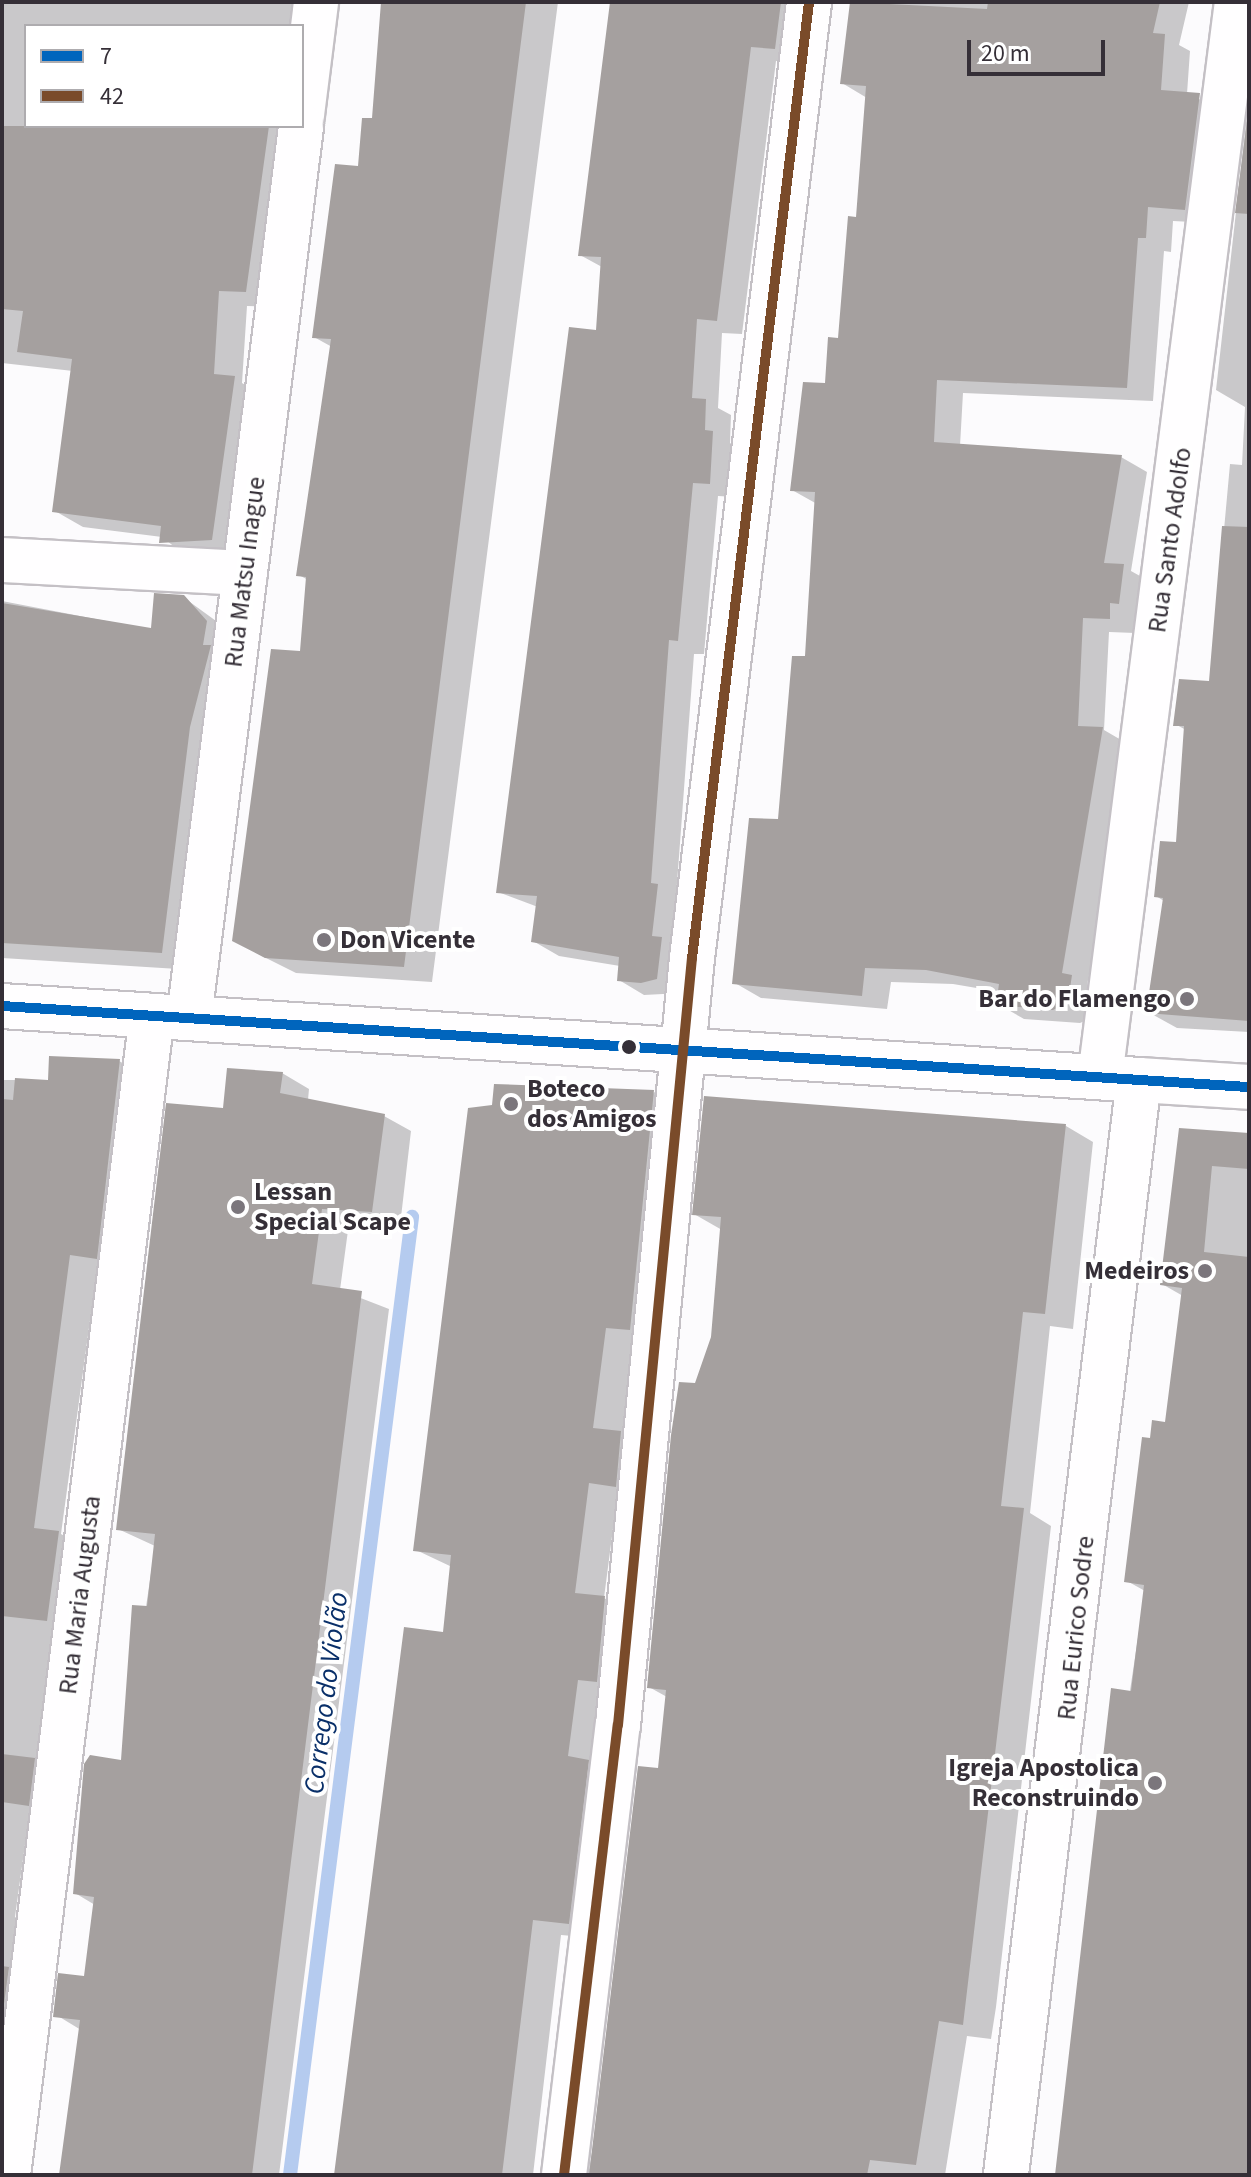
<!DOCTYPE html>
<meta charset="utf-8">
<style>
body{margin:0}
#map{position:relative;width:1251px;height:2177px;overflow:hidden;background:#fcfbfd;font-family:"Source Sans 3",sans-serif}
div>[style]{position:absolute}
[style*='--x']{left:calc(var(--x)*1px);top:calc(var(--y)*1px);width:calc(var(--w)*1px);rotate:calc(var(--a)*1deg)}
.shadow>*{inset:0;background:#0003}
.stream>*{height:14px;margin:-7px;padding:0 7px;transform-origin:7px;border-radius:7px;background:#b5cbef}
.building>*{inset:0;background:#a5a09f}
.roads{filter:drop-shadow(2px 0 #c4c0c5) drop-shadow(-2px 0 #c4c0c5) drop-shadow(0 2px #c4c0c5) drop-shadow(0 -2px #c4c0c5)}
.street>*{height:44px;margin:-22px;padding:0 22px;transform-origin:22px;border-radius:22px;background:#fffeff}
.secondary>*{height:44px;margin:-22px;padding:0 22px;transform-origin:22px;border-radius:22px;background:#fffeff}
.bus-1>*{height:10px;margin:-5px;padding:0 5px;transform-origin:5px;border-radius:5px;background:#0065bd}
.bus-2>*{height:10px;margin:-5px;padding:0 5px;transform-origin:5px;border-radius:5px;background:#7a4b2a}
.dots>*{width:22px;height:22px;translate:-50% -50%;box-sizing:border-box;border:4px solid #fff;border-radius:50%}
span{translate:-50% -50%;white-space:nowrap;text-align:center;line-height:1.15;-webkit-text-stroke:8px #fff;paint-order:stroke}
.street-label{font-size:26px;color:#352f37}
.poi-label{font-size:26px;color:#352f37;font-weight:700}
.left{translate:0 -50%;text-align:left}
.right{translate:-100% -50%;text-align:right}
.water-label{font-size:28px;color:#092f69;font-style:italic}
.frame{position:absolute;inset:0;border:4px solid #352f37;pointer-events:none}
.legend{position:absolute;left:24px;top:24px;width:280px;height:104px;box-sizing:border-box;background:#fff;border:2px solid #aeacaf;margin:0;padding:10px 14px;list-style:none;font-size:24px;color:#352f37}
.legend li{display:flex;align-items:center;gap:16px;height:40px}
.legend b{width:40px;border:2px solid #aeacaf}
.scale{position:absolute;left:967px;top:40px;width:138px;height:36px;box-sizing:border-box;border:4px solid #352f37;border-top:0;padding-left:10px;font-size:24px;line-height:28px;white-space:nowrap;color:#352f37;-webkit-text-stroke:6px #fff;paint-order:stroke}
</style>
<div id="map">
<div class="shadow">
<i style="clip-path:polygon(2px 2px,313px 2px,302px 26px,26px 26px,26px 126px,297px 126px,274px 307px,247px 306px,242px 383px,262px 395px,240px 556px,190px 559px,162px 537px,83px 527px,55px 511px,73px 371px,2px 363px)"></i>
<i style="clip-path:polygon(384px 2px,558px 2px,432px 982px,296px 973px,262px 956px,302px 653px,308px 580px,299px 575px,332px 347px,314px 337px,373px 120px)"></i>
<i style="clip-path:polygon(612px 2px,807px 2px,800px 63px,776px 61px,742px 334px,722px 333px,718px 408px,731px 415px,730px 443px,738px 448px,735px 497px,718px 496px,704px 654px,694px 654px,676px 897px,683px 901px,682px 993px,644px 995px,619px 980px,620px 966px,559px 956px,533px 941px,538px 907px,498px 892px,598px 332px,602px 267px,580px 255px)"></i>
<i style="clip-path:polygon(852px 2px,1189px 2px,1179px 45px,1190px 51px,1187px 94px,1225px 110px,1211px 223px,1173px 221px,1171px 252px,1164px 251px,1153px 401px,963px 393px,960px 446px,1121px 457px,1147px 472px,1131px 571px,1149px 581px,1144px 618px,1136px 617px,1135px 633px,1109px 632px,1104px 730px,1128px 744px,1087px 986px,1097px 992px,1094px 1017px,1080px 1023px,1024px 1019px,998px 1004px,1000px 992px,953px 984px,891px 982px,887px 1009px,761px 998px,735px 983px,780px 822px,806px 658px,817px 504px,792px 490px,840px 340px,858px 219px,867px 98px,842px 83px)"></i>
<i style="clip-path:polygon(1249px 96px,1249px 1032px,1177px 1028px,1148px 1012px,1164px 901px,1156px 896px,1178px 844px,1186px 730px,1175px 724px,1210px 683px,1230px 464px,1242px 465px,1245px 407px,1216px 390px)"></i>
<i style="clip-path:polygon(183px 597px,234px 634px,194px 970px,2px 958px,2px 601px,153px 630px)"></i>
<i style="clip-path:polygon(119px 1061px,146px 1076px,123px 1272px,97px 1269px,61px 1534px,85px 1548px,50px 1653px,37px 1761px,60px 1775px,55px 1819px,29px 1816px,15px 1917px,37px 1929px,27px 2010px,5px 2007px,2px 2034px,2px 1080px,50px 1080px)"></i>
<i style="clip-path:polygon(282px 1073px,309px 1089px,308px 1100px,384px 1116px,411px 1131px,400px 1226px,349px 1223px,340px 1290px,389px 1309px,279px 2175px,61px 2175px,81px 2030px,58px 2016px,85px 1978px,95px 1905px,75px 1893px,123px 1762px,155px 1546px,118px 1529px,225px 1110px)"></i>
<i style="clip-path:polygon(654px 1092px,681px 1108px,622px 1433px,648px 1449px,643px 1502px,617px 1498px,604px 1598px,632px 1614px,596px 1938px,561px 1935px,533px 2175px,336px 2175px,445px 1635px,452px 1567px,416px 1550px)"></i>
<i style="clip-path:polygon(1066px 1126px,1093px 1142px,1073px 1329px,1050px 1326px,1044px 1383px,1030px 1513px,1051px 1526px,996px 2007px,991px 2039px,967px 2036px,945px 2175px,588px 2175px,660px 1770px,667px 1697px,649px 1687px,697px 1386px,713px 1337px,722px 1230px,694px 1214px)"></i>
<i style="clip-path:polygon(1181px 1130px,1249px 1135px,1249px 2175px,1057px 2175px,1145px 1591px,1127px 1581px,1151px 1440px,1166px 1424px,1183px 1296px,1162px 1284px)"></i>
</div>
<div class="stream">
<i style="--x:290;--y:2175;--w:966;--a:-82.74"></i>
</div>
<div class="building">
<i style="clip-path:polygon(381px 2px,526px 2px,404px 967px,265px 958px,232px 941px,271px 649px,300px 651px,306px 577px,296px 576px,331px 339px,312px 338px,335px 164px,358px 166px,362px 118px,372px 118px)"></i>
<i style="clip-path:polygon(610px 2px,781px 2px,775px 49px,751px 47px,717px 321px,697px 319px,692px 398px,706px 399px,705px 430px,713px 431px,710px 484px,693px 483px,678px 641px,669px 640px,651px 883px,658px 884px,652px 936px,662px 937px,657px 979px,641px 983px,617px 981px,619px 957px,531px 942px,537px 896px,496px 893px,569px 327px,596px 330px,601px 257px,578px 256px)"></i>
<i style="clip-path:polygon(850px 2px,987px 9px,988px 2px,1160px 2px,1153px 33px,1165px 34px,1161px 90px,1200px 93px,1185px 210px,1148px 207px,1146px 238px,1138px 238px,1127px 388px,937px 380px,934px 442px,1122px 455px,1104px 563px,1124px 564px,1119px 604px,1110px 603px,1110px 619px,1083px 618px,1078px 726px,1103px 727px,1062px 973px,1072px 975px,1068px 1002px,1053px 1010px,996px 1005px,999px 984px,926px 970px,865px 968px,862px 996px,732px 984px,749px 818px,778px 819px,792px 656px,805px 656px,815px 492px,790px 491px,803px 382px,825px 383px,828px 337px,838px 338px,848px 216px,856px 217px,866px 86px,840px 84px)"></i>
<i style="clip-path:polygon(1249px 106px,1249px 214px,1235px 213px)"></i>
<i style="clip-path:polygon(2px 126px,269px 126px,246px 292px,219px 291px,214px 374px,235px 376px,212px 540px,159px 543px,161px 526px,52px 512px,72px 359px,17px 352px,23px 311px,2px 309px)"></i>
<i style="clip-path:polygon(1222px 526px,1249px 527px,1249px 1021px,1146px 1013px,1163px 898px,1154px 897px,1160px 841px,1176px 842px,1184px 726px,1173px 726px,1179px 679px,1209px 681px)"></i>
<i style="clip-path:polygon(154px 593px,184px 595px,207px 621px,203px 645px,211px 645px,190px 727px,162px 953px,2px 943px,2px 603px,151px 628px)"></i>
<i style="clip-path:polygon(49px 1056px,120px 1059px,97px 1259px,70px 1255px,34px 1528px,59px 1531px,47px 1621px,2px 1616px,2px 1099px,13px 1100px,15px 1078px,48px 1080px)"></i>
<i style="clip-path:polygon(227px 1068px,283px 1072px,280px 1093px,385px 1114px,372px 1212px,322px 1209px,312px 1284px,362px 1291px,252px 2175px,59px 2175px,80px 2020px,53px 2017px,58px 1973px,84px 1976px,94px 1897px,73px 1894px,84px 1764px,90px 1755px,121px 1760px,132px 1605px,147px 1606px,155px 1534px,116px 1530px,166px 1103px,223px 1108px)"></i>
<i style="clip-path:polygon(494px 1084px,654px 1090px,630px 1330px,606px 1328px,593px 1428px,621px 1431px,616px 1487px,589px 1483px,575px 1593px,605px 1596px,597px 1682px,578px 1680px,568px 1756px,589px 1760px,569px 1924px,533px 1920px,502px 2175px,334px 2175px,404px 1627px,443px 1632px,451px 1555px,413px 1551px,468px 1108px,492px 1105px)"></i>
<i style="clip-path:polygon(704px 1096px,1066px 1124px,1045px 1314px,1023px 1312px,1017px 1366px,1001px 1506px,1024px 1508px,963px 2025px,939px 2021px,916px 2165px,870px 2160px,867px 2175px,589px 2175px,638px 1766px,658px 1768px,666px 1690px,647px 1688px,671px 1435px,679px 1382px,695px 1383px,711px 1337px,721px 1217px,692px 1215px)"></i>
<i style="clip-path:polygon(1179px 1128px,1249px 1133px,1249px 1169px,1212px 1166px,1204px 1252px,1249px 1257px,1249px 2175px,1055px 2175px,1111px 1688px,1131px 1691px,1144px 1585px,1124px 1582px,1142px 1437px,1150px 1438px,1152px 1420px,1165px 1422px,1182px 1288px,1160px 1285px)"></i>
<i style="clip-path:polygon(2px 1754px,35px 1758px,29px 1806px,2px 1802px)"></i>
<i style="clip-path:polygon(2px 1966px,9px 1967px,3px 2011px,2px 2011px)"></i>
</div>
<div class="roads">
<div class="street">
<i style="--x:302;--y:115;--w:114;--a:-82.9"></i>
<i style="--x:2;--y:560;--w:243;--a:3.1"></i>
<i style="--x:189;--y:1018;--w:899;--a:-82.84"></i>
<i style="--x:1100;--y:1077;--w:1084;--a:-82.74"></i>
<i style="--x:1139;--y:1080;--w:110;--a:3.6"></i>
<i style="--x:8;--y:2175;--w:1168;--a:-82.92"></i>
<i style="--x:564;--y:2175;--w:453;--a:-83.2"></i>
<i style="--x:618;--y:1725;--w:771;--a:-84.49"></i>
<i style="--x:692;--y:958;--w:963;--a:-83.02"></i>
</div>
<div class="secondary">
<i style="--x:2;--y:1006;--w:1139;--a:3.72"></i>
<i style="--x:1139;--y:1080;--w:1103;--a:96.93"></i>
</div>
</div>
<div class="bus-1">
<i style="--x:2;--y:1006;--w:1250;--a:3.72"></i>
</div>
<div class="bus-2">
<i style="--x:564;--y:2175;--w:453;--a:-83.2"></i>
<i style="--x:618;--y:1725;--w:771;--a:-84.49"></i>
<i style="--x:692;--y:958;--w:963;--a:-83.02"></i>
</div>
<div class="dots">
<i style="left:324px;top:940px;background:#7b767c"></i>
<i style="left:1187px;top:999px;background:#7b767c"></i>
<i style="left:629px;top:1047px;background:#352f37"></i>
<i style="left:511px;top:1104px;background:#7b767c"></i>
<i style="left:238px;top:1207px;background:#7b767c"></i>
<i style="left:1205px;top:1271px;background:#7b767c"></i>
<i style="left:1155px;top:1783px;background:#7b767c"></i>
</div>
<div class="street-label">
<span style="left:1170px;top:540px;rotate:-82deg">Rua Santo Adolfo</span>
<span style="left:245px;top:572px;rotate:-83deg">Rua Matsu Inague</span>
<span style="left:80px;top:1595px;rotate:-83deg">Rua Maria Augusta</span>
<span style="left:1076px;top:1628px;rotate:-84deg">Rua Eurico Sodre</span>
</div>
<div class="poi-label">
<span class="left" style="left:340px;top:940px">Don Vicente</span>
<span class="right" style="left:1171px;top:999px">Bar do Flamengo</span>
<span class="left" style="left:527px;top:1104px">Boteco<br>dos Amigos</span>
<span class="left" style="left:254px;top:1207px">Lessan<br>Special Scape</span>
<span class="right" style="left:1189px;top:1271px">Medeiros</span>
<span class="right" style="left:1139px;top:1783px">Igreja Apostolica<br>Reconstruindo</span>
</div>
<div class="water-label">
<span style="left:326px;top:1693px;rotate:-83deg">Corrego do Violão</span>
</div>
<div class="frame"></div>
<ul class="legend">
<li><b style="height:10px;background:#0065bd"></b>7</li>
<li><b style="height:10px;background:#7a4b2a"></b>42</li>
</ul>
<div class="scale">20 m</div>
</div>
